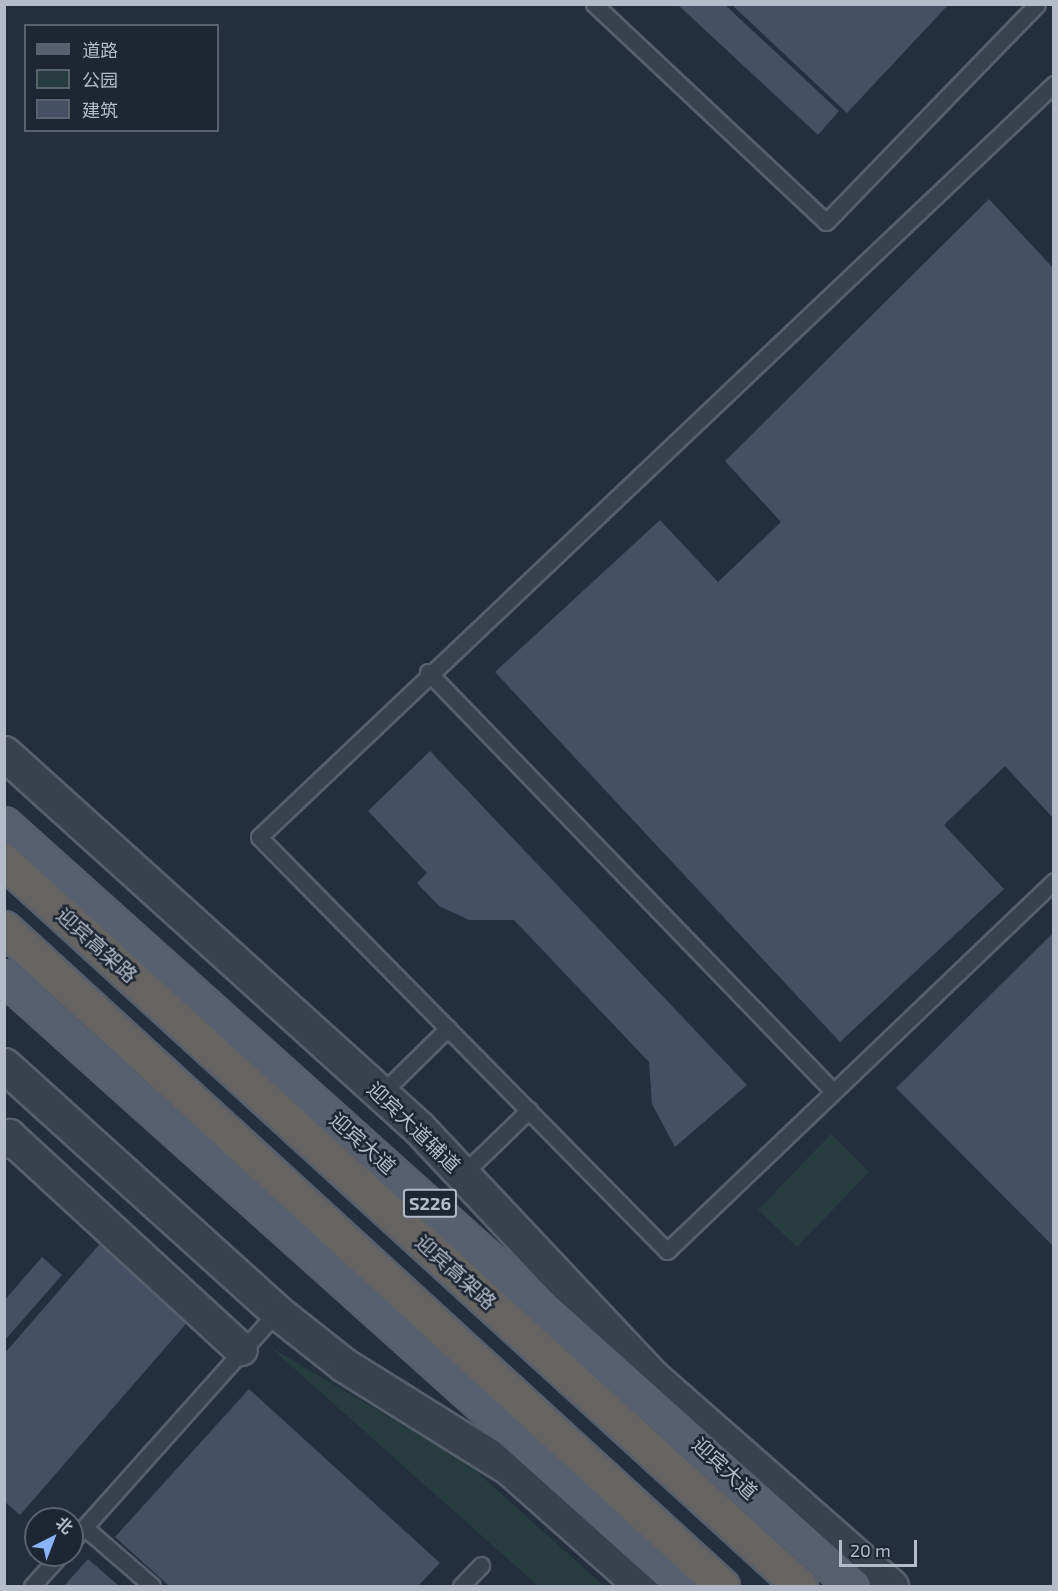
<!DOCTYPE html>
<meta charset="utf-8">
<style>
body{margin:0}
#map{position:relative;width:1058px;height:1591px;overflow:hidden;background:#242f3e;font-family:"Exo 2","Noto Sans SC",sans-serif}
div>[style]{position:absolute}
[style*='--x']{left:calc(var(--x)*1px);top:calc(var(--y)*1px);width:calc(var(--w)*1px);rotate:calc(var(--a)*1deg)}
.green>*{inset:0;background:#263c3f}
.building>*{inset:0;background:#455162}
.roads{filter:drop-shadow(2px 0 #565f6c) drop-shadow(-2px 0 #565f6c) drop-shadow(0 2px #565f6c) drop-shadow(0 -2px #565f6c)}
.service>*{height:15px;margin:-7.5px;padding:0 7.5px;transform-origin:7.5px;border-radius:7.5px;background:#38414e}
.minor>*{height:32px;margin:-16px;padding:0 16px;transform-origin:16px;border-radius:16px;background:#38414e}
.tertiary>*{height:33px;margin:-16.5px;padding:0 16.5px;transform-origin:16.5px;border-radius:16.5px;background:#38414e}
.primary>*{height:33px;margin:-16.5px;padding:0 16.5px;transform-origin:16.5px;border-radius:16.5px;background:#56606e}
.trunk>*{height:33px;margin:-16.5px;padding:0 16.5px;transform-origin:16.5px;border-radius:16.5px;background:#656462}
span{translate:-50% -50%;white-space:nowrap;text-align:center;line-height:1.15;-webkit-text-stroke:5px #1d2633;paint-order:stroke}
.shield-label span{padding:2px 4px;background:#1d2633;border:2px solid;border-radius:4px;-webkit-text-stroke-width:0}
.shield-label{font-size:18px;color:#b4bcc9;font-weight:700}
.street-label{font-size:20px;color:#b4bcc9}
.frame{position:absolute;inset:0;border:6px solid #b4bcc9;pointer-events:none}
.legend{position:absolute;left:24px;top:24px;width:195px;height:108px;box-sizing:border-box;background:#1d2633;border:2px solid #59626f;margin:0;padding:8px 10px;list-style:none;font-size:18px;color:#b4bcc9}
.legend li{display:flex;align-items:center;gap:12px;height:30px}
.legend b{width:30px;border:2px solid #59626f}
.north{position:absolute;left:24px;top:1507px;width:60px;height:60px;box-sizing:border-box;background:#1d2633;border:2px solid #59626f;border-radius:50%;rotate:42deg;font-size:16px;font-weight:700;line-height:24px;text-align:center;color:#b4bcc9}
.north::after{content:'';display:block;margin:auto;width:21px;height:27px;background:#8ab4f8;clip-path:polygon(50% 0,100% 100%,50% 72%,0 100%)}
.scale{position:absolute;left:839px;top:1540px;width:78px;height:27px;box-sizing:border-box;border:3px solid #b4bcc9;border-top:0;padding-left:8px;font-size:18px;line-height:21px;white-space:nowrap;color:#b4bcc9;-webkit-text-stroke:4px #1d2633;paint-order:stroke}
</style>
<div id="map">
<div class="green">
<i style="clip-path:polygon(831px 1134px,869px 1172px,797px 1247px,758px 1210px)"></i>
<i style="clip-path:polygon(270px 1347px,466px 1462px,604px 1586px,538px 1586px)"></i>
</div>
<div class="building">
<i style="clip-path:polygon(677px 4px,724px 4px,839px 111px,818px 135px)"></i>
<i style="clip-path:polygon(731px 4px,949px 4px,847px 113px)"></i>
<i style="clip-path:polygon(989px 199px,1054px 269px,1054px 819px,1005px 766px,944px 825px,1004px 889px,840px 1042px,495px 672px,660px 520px,718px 582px,781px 522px,725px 461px)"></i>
<i style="clip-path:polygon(430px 751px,747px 1085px,675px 1147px,652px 1104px,649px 1062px,514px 920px,469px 920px,439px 906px,417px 883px,427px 873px,368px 811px)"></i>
<i style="clip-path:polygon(1054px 932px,1054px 1247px,896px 1088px)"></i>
<i style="clip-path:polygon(104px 1239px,192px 1317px,20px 1515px,4px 1501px,4px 1354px)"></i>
<i style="clip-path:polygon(42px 1257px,62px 1275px,4px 1341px,4px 1301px)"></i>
<i style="clip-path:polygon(249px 1389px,440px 1563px,418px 1586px,169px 1586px,115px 1537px)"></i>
<i style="clip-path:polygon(88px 1559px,119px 1586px,64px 1586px)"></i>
</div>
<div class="roads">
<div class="service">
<i style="--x:594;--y:4;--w:318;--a:43.2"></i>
<i style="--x:826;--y:222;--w:303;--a:-45.9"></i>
<i style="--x:1054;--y:84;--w:1095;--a:136.55"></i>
<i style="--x:259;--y:837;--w:581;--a:45.42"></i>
<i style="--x:667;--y:1251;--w:535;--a:-43.71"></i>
<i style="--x:428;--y:672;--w:581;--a:45.98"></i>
<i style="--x:381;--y:1094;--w:94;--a:-44.6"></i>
<i style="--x:463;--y:1174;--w:92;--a:-44.1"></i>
<i style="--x:84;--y:1527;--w:90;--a:40.9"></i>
<i style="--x:72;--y:1541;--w:307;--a:-48.2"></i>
<i style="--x:32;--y:1586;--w:42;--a:-47.9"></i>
<i style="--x:461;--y:1586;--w:29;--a:-46"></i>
</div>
<div class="minor">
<i style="--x:4;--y:1142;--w:8;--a:-50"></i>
<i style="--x:9;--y:1136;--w:315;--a:42.6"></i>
</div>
<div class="tertiary">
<i style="--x:4;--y:753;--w:559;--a:42.1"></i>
<i style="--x:419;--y:1128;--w:342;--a:46.8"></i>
<i style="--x:653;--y:1377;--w:317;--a:41.3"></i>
<i style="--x:4;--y:1065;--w:368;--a:42.1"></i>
<i style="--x:277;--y:1312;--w:85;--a:38.3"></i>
<i style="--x:344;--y:1365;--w:195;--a:32"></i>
<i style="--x:509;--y:1468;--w:178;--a:41.6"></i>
</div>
<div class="primary">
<i style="--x:4;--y:824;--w:1141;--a:41.91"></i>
<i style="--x:4;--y:977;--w:913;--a:41.85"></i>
</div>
<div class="trunk">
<i style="--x:4;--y:861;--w:1077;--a:42.33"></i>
<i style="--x:4;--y:928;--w:974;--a:42.5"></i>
</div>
</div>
<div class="shield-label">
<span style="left:430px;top:1203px">S226</span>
</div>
<div class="street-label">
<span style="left:97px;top:945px;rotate:42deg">迎宾高架路</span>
<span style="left:414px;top:1127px;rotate:44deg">迎宾大道辅道</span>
<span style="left:363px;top:1143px;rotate:42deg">迎宾大道</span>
<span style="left:456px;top:1272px;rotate:42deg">迎宾高架路</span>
<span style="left:725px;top:1468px;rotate:43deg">迎宾大道</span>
</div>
<div class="frame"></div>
<ul class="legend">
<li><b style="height:8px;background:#56606e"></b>道路</li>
<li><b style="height:16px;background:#263c3f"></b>公园</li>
<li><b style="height:16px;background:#455162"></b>建筑</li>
</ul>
<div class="north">北</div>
<div class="scale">20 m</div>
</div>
